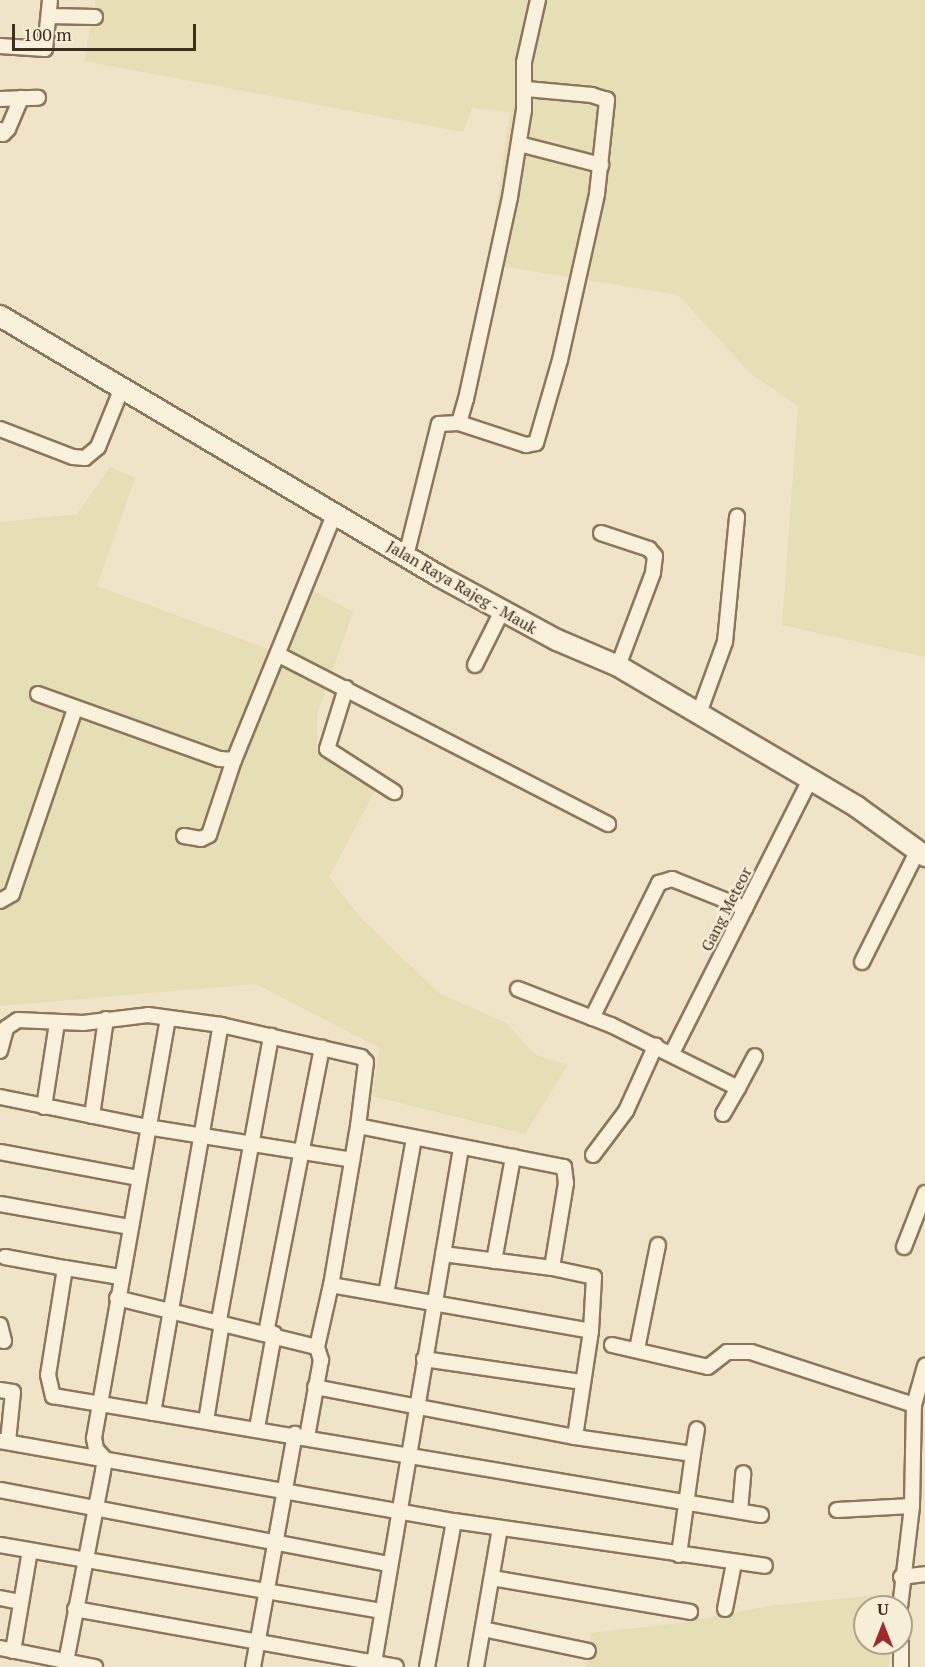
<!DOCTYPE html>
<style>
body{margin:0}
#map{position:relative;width:925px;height:1667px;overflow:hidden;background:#f0e4c8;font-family:"PT Serif",serif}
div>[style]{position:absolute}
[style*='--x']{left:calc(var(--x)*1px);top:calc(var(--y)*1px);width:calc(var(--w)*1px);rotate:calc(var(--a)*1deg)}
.farmland>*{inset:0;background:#e6deb5}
.roads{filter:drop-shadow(2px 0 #8d765c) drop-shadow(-2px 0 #8d765c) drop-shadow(0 2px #8d765c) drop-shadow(0 -2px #8d765c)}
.street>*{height:14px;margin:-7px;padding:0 7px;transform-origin:7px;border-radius:7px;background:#faf1dc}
.secondary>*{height:20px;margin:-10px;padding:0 10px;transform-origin:10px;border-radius:10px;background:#faf1dc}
span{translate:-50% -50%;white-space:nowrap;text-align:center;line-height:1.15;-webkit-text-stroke:5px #f7eed8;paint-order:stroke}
.street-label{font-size:16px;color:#3d2e20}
.north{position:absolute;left:853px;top:1595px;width:60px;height:60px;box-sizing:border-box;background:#f7eed8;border:2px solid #ada18e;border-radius:50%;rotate:0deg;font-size:16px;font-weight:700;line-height:24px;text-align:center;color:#3d2e20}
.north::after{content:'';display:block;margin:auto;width:21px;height:27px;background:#9e2a2b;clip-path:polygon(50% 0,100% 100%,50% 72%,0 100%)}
.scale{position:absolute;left:12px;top:24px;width:184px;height:27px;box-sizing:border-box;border:3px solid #3d2e20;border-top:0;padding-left:8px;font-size:18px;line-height:21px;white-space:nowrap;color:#3d2e20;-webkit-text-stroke:4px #f7eed8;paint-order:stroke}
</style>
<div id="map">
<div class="farmland">
<i style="clip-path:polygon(96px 0,925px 0,925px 657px,782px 625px,798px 406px,751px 374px,678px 295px,489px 264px,510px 112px,472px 108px,463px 132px,84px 61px)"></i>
<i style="clip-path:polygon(110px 467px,135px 478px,97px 586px,279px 653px,304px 586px,353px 612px,317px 715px,317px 751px,376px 789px,329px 877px,360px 917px,439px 993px,506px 1023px,536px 1055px,568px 1065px,525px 1134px,372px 1096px,380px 1048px,256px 984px,0 1006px,0 522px,77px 514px)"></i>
<i style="clip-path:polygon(892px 1594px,891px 1607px,865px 1607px,865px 1643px,890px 1643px,889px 1667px,586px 1667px,591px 1633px,679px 1623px,775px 1605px)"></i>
</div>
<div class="roads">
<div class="street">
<i style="--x:50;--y:16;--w:45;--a:1.3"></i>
<i style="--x:0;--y:46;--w:45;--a:3.8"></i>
<i style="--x:45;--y:49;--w:49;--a:-84.2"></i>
<i style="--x:0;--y:99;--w:38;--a:-2"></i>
<i style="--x:0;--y:130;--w:5;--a:53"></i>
<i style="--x:3;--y:134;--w:7;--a:-45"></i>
<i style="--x:8;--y:129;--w:34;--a:-67"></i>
<i style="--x:519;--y:144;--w:85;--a:14.4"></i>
<i style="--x:459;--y:423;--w:71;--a:18.2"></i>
<i style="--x:526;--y:445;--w:10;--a:-11"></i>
<i style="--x:536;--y:443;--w:86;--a:-73.9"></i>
<i style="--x:560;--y:360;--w:170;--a:-77.4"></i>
<i style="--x:597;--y:194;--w:95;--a:-83.9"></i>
<i style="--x:607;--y:100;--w:16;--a:-162"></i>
<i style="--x:592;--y:95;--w:66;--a:-174.8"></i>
<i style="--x:0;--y:429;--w:78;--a:21"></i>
<i style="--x:73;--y:457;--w:12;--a:5"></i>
<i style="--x:85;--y:458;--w:17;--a:-40"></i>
<i style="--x:98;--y:447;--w:64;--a:-67.9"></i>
<i style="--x:601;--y:533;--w:51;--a:18.4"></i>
<i style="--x:649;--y:549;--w:9;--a:49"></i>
<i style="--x:655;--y:556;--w:17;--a:97"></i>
<i style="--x:653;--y:573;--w:99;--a:110.6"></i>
<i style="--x:406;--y:556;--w:136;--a:-76"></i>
<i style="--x:439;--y:424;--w:20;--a:-3"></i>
<i style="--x:459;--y:423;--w:25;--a:-74"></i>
<i style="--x:466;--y:399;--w:207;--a:-77.7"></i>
<i style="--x:510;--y:197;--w:88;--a:-80.9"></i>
<i style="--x:524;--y:110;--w:48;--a:-90"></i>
<i style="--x:524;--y:62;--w:64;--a:-77.3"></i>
<i style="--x:279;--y:655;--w:370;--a:27.2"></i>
<i style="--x:475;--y:665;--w:60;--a:-63.4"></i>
<i style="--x:346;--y:688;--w:64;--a:107.3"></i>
<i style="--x:327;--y:749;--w:80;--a:32.7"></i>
<i style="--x:38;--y:694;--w:193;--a:19.7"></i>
<i style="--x:220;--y:759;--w:14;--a:4"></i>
<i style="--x:234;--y:760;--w:268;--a:-67.8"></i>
<i style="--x:698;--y:716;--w:79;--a:-70"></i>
<i style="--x:725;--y:642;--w:126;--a:-84.5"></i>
<i style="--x:184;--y:836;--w:17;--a:10"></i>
<i style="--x:201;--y:839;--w:9;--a:-27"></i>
<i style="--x:209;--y:835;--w:79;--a:-71.6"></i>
<i style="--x:0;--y:901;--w:14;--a:-30"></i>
<i style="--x:12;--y:894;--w:195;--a:-71.2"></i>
<i style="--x:862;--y:962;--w:125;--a:-63.4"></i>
<i style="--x:518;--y:989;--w:100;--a:21.2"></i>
<i style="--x:611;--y:1025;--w:142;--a:26.4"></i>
<i style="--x:738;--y:1088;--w:36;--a:-62"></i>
<i style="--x:592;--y:1018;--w:151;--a:-63.6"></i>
<i style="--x:659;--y:883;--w:14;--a:-17"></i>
<i style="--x:672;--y:879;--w:79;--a:21.7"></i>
<i style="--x:0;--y:1051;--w:24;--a:-75"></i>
<i style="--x:6;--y:1028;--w:14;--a:-34"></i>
<i style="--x:18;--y:1020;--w:65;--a:2.6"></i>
<i style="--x:83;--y:1023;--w:65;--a:-7"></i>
<i style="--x:148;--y:1015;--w:74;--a:7.8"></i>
<i style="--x:221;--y:1025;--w:144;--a:12.9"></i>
<i style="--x:361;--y:1057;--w:7;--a:45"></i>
<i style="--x:366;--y:1062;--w:64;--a:97.1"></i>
<i style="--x:358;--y:1126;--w:161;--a:99.6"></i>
<i style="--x:331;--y:1285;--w:264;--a:10"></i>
<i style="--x:672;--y:1053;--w:306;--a:-63.2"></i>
<i style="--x:0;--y:1097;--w:150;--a:11.5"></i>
<i style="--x:147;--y:1127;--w:208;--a:9.1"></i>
<i style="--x:44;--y:1107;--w:85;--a:-81.2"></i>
<i style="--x:723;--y:1114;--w:30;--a:-60"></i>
<i style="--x:92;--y:1116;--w:98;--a:-81.8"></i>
<i style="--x:358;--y:1126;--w:210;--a:11.3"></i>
<i style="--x:564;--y:1167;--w:16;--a:83"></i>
<i style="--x:566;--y:1183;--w:86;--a:99.4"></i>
<i style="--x:0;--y:1152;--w:140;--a:10.7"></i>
<i style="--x:593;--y:1155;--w:55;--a:-53.1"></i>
<i style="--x:626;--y:1111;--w:72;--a:-65.6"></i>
<i style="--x:0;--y:1204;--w:131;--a:10.1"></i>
<i style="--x:904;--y:1247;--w:58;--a:-68.7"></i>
<i style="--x:443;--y:1254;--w:110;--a:7.3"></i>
<i style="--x:552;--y:1268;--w:43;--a:12.1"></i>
<i style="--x:594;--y:1277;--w:54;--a:93.2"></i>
<i style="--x:591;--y:1331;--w:107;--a:98.6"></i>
<i style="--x:5;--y:1257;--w:61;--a:10.4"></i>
<i style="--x:494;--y:1261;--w:106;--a:-79.6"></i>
<i style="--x:120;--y:1277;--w:56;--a:-170.7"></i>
<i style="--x:65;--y:1268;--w:108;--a:99"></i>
<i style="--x:48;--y:1375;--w:22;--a:77"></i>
<i style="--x:53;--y:1396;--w:718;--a:9.54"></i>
<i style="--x:386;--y:1294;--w:158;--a:-79.8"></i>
<i style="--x:117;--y:1298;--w:206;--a:13.8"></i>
<i style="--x:317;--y:1347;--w:14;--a:73"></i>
<i style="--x:321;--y:1360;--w:78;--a:100.3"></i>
<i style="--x:219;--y:1320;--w:289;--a:-79.6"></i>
<i style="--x:0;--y:1325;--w:16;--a:76"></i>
<i style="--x:4;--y:1341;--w:4;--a:-166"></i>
<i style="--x:266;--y:1333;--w:291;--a:-78.9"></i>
<i style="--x:612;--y:1345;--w:98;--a:12.9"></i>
<i style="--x:708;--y:1367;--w:24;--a:-38"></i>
<i style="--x:727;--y:1352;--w:24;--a:0"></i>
<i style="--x:751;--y:1352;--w:171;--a:18"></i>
<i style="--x:914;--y:1405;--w:41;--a:-74.2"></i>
<i style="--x:317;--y:1347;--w:64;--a:-77.3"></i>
<i style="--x:637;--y:1349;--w:106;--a:-78.6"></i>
<i style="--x:424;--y:1359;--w:160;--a:8.3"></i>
<i style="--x:315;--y:1387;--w:265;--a:10.9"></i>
<i style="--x:575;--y:1437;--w:119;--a:8.2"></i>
<i style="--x:693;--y:1454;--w:102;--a:97.9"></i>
<i style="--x:0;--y:1390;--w:13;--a:9"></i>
<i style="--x:13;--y:1392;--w:49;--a:95.8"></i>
<i style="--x:153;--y:1413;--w:394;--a:-80.1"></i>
<i style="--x:206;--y:1421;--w:100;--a:-80.8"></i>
<i style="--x:257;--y:1428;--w:96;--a:-79.7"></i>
<i style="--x:0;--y:1441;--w:461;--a:10"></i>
<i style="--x:454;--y:1521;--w:314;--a:8.2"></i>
<i style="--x:693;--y:1454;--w:25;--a:-81"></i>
<i style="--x:0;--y:1490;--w:396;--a:10.8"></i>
<i style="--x:837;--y:1510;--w:75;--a:-3.1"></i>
<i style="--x:740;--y:1511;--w:38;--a:-85"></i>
<i style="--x:0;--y:1545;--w:388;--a:9.8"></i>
<i style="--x:901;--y:1577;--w:24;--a:-7"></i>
<i style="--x:492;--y:1578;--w:201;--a:9.7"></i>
<i style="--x:0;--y:1598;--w:21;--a:11"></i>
<i style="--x:900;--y:1607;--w:102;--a:-83.2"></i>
<i style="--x:912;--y:1506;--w:101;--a:-88.9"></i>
<i style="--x:75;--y:1609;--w:326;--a:10.2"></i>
<i style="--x:725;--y:1609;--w:47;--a:-78.9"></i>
<i style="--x:483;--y:1629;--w:107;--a:11.8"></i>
<i style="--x:901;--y:1643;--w:24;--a:90"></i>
<i style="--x:0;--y:1648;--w:97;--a:11.3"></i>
<i style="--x:13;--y:1651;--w:102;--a:-80.4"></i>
<i style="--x:374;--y:1663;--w:522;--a:-80.41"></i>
<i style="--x:65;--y:1667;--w:200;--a:-79"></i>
<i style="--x:103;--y:1471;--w:12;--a:-81"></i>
<i style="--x:105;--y:1459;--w:13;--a:-132"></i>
<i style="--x:96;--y:1449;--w:11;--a:-100"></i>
<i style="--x:94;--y:1438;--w:426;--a:-80"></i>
<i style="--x:253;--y:1667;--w:237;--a:-79.8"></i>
<i style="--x:427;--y:1667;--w:148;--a:-79.5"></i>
<i style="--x:476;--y:1667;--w:141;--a:-80.2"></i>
</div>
<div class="secondary">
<i style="--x:0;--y:316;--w:510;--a:30.64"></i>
<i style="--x:439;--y:576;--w:134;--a:28.5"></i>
<i style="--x:557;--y:640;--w:66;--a:23.1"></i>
<i style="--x:618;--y:666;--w:277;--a:30.5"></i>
<i style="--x:857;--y:807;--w:84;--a:35.8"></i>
</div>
</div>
<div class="street-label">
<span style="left:462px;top:587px;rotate:30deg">Jalan Raya Rajeg - Mauk</span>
<span style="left:726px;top:909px;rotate:-63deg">Gang Meteor</span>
</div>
<div class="north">U</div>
<div class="scale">100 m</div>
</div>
